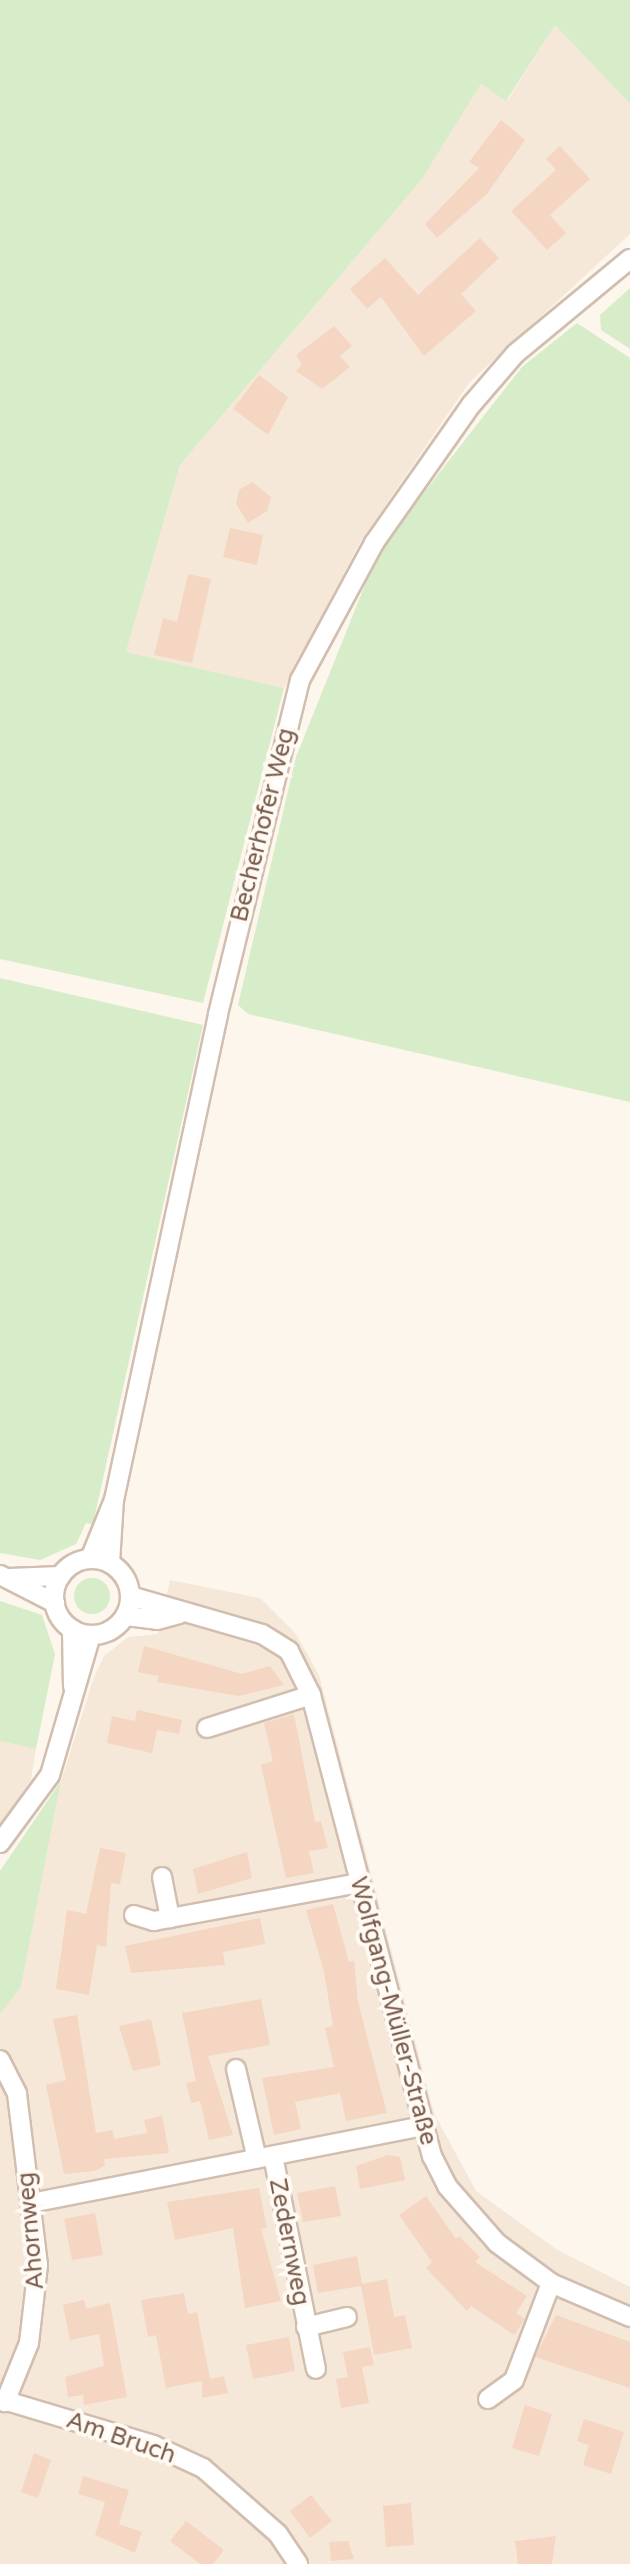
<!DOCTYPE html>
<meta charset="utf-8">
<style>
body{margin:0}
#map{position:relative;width:630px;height:2564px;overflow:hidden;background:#fdf6ec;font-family:"Varela Round",sans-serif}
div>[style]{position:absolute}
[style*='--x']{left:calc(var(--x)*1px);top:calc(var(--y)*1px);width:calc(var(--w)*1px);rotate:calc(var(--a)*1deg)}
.residential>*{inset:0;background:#f5e8d9}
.green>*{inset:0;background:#d7ecc8}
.round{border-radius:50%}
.building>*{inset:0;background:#f4d6c2}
.roads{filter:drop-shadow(2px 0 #d1beaf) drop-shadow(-2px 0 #d1beaf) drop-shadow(0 2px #d1beaf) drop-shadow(0 -2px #d1beaf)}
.street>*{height:18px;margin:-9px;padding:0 9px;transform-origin:9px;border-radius:9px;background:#fff}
.street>.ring{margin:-9px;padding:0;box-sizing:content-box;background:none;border:18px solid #fff;border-radius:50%}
span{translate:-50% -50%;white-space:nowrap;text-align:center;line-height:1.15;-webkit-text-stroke:8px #fffaf3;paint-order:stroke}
.street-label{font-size:24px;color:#7a5c4c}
</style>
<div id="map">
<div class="residential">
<i style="clip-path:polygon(555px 25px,630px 104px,630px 234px,469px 383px,359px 544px,284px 688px,126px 652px,180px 465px,422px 179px,481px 84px,507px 101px)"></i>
<i style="clip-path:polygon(170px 1580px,260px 1598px,296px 1634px,319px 1675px,434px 2113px,476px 2191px,556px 2249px,630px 2287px,630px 2564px,0 2564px,0 2014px,21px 1987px,61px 1781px,94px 1677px,104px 1656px,128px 1637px,158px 1634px)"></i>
<i style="clip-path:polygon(0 1741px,36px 1749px,31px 1780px,0 1825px)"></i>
</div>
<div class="green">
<i style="clip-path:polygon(0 0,630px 0,630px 104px,555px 25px,506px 101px,481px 84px,422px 179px,180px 465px,126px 652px,284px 688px,203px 1003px,0 959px)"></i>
<i style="clip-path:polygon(630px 288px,630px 349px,601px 330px,600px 315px)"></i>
<i style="clip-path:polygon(577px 323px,630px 358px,630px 1102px,248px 1014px,238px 1005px,296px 757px,379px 550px,522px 367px)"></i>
<i style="clip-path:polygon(0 978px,203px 1025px,93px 1524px,86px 1523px,76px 1544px,40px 1560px,0 1553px)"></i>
<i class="round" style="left:74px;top:1578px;width:36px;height:36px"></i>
<i style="clip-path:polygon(0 1601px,42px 1615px,55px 1654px,36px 1749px,0 1741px)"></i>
<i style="clip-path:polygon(61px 1781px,21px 1987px,0 2014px,0 1871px)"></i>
</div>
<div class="building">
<i style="clip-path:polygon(501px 120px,525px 140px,487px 194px,437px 238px,425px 224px,479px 168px,469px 162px)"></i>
<i style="clip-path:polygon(560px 146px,590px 179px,550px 215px,566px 233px,547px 250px,511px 211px,556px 170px,546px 159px)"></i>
<i style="clip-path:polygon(480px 238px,499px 258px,461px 294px,476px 311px,424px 356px,381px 297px,367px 309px,350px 289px,385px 258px,418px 295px)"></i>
<i style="clip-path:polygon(334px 326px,352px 346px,340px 356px,350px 367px,322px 389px,296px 371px,302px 365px,296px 355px)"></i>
<i style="clip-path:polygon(259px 375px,288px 397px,268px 435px,233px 409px)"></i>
<i style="clip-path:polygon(252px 482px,271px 497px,267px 511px,248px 523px,236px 504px,239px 490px)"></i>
<i style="clip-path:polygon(230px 528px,263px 535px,257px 565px,223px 557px)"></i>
<i style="clip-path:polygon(188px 574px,211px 579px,192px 663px,154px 655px,163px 618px,177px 622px)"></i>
<i style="clip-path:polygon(144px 1646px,242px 1674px,270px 1666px,284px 1685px,238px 1696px,157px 1682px,159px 1676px,138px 1672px)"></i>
<i style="clip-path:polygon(137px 1710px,182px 1720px,179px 1734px,157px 1730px,152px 1753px,107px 1743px,112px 1716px,135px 1721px)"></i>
<i style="clip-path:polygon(294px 1714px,315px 1822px,321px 1821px,328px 1848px,309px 1851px,314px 1873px,286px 1878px,261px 1765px,273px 1761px,264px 1723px)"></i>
<i style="clip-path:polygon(100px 1848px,126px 1853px,120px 1884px,111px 1883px,106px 1947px,97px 1945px,89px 1995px,56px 1989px,67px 1910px,86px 1914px)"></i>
<i style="clip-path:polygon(247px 1852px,252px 1878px,198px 1894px,193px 1869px)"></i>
<i style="clip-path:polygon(333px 1904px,349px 1962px,354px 1961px,358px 2002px,387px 2113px,346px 2121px,340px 2093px,295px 2102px,301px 2129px,274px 2135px,262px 2078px,334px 2067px,325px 2028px,333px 2026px,324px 1972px,306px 1910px)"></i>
<i style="clip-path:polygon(260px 1918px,265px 1944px,223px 1952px,225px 1965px,131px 1973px,125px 1946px)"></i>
<i style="clip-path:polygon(261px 1999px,270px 2045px,208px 2056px,233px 2135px,209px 2140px,200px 2101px,191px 2103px,186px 2083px,196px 2081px,182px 2013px)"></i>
<i style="clip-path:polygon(77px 2015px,96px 2133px,113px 2130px,114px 2139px,147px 2133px,144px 2120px,162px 2116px,169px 2153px,104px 2159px,105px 2166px,94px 2171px,64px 2174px,46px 2085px,66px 2080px,53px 2019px)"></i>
<i style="clip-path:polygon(151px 2019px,161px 2065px,133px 2071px,119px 2026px)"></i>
<i style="clip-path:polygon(388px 2155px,400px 2157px,405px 2180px,360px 2189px,356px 2166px)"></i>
<i style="clip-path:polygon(335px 2186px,341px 2216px,303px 2222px,297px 2193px)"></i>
<i style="clip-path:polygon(259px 2188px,267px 2228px,261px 2229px,281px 2301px,245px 2308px,233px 2228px,175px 2240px,167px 2202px)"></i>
<i style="clip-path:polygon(426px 2196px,456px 2239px,459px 2236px,480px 2257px,475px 2262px,527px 2296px,516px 2313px,525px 2319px,514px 2335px,471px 2306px,467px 2311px,426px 2268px,432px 2262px,399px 2215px)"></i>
<i style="clip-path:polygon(95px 2213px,103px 2255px,72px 2260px,64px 2219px)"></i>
<i style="clip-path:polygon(357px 2256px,362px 2284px,387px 2279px,394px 2317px,405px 2315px,412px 2348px,374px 2355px,361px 2286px,318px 2293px,313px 2265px)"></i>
<i style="clip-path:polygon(184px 2293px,188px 2314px,197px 2312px,210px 2379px,224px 2376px,228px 2393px,202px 2398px,202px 2381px,166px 2388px,156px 2335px,148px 2337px,141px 2300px)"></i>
<i style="clip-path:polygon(84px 2300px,86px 2309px,110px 2303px,127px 2397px,84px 2405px,83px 2395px,68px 2397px,65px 2377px,104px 2366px,99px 2334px,70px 2340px,63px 2305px)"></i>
<i style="clip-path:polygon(556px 2315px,630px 2342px,630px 2388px,535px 2357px)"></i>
<i style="clip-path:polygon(289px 2337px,295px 2371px,253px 2379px,246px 2345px)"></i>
<i style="clip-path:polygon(370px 2347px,374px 2365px,362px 2367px,369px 2403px,341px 2408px,336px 2379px,348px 2377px,343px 2352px)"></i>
<i style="clip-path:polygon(525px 2405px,552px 2414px,539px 2456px,512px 2448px)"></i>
<i style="clip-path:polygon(584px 2419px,624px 2432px,611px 2474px,583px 2465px,589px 2445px,577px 2441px)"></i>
<i style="clip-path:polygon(34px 2453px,51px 2460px,38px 2498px,21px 2492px)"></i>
<i style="clip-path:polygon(83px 2476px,129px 2490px,119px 2524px,142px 2532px,135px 2553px,95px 2535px,105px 2502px,78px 2494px)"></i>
<i style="clip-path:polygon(311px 2495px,332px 2521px,310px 2538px,290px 2511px)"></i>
<i style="clip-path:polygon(411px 2503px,414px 2545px,386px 2547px,383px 2506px)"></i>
<i style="clip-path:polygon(186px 2521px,224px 2550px,213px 2564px,200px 2564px,170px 2541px)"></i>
<i style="clip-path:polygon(556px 2536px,552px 2564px,518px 2564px,515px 2541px)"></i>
<i style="clip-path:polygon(348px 2541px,354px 2559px,331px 2561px,329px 2542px)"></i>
</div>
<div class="roads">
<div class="street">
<i class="ring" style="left:54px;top:1559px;width:58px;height:58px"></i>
<i style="--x:90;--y:1559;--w:64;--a:-67.9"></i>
<i style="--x:114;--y:1500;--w:497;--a:-77.9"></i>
<i style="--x:218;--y:1014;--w:344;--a:-76.2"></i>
<i style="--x:300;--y:680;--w:156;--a:-61.6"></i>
<i style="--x:374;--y:543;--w:169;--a:-54.9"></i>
<i style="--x:471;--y:405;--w:67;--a:-49.2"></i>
<i style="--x:515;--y:354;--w:149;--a:-39.6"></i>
<i style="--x:110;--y:1563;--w:63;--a:-86.4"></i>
<i style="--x:0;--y:1575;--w:62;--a:27"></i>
<i style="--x:9;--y:1578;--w:52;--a:-2.2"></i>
<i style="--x:130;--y:1596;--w:137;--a:16.1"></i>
<i style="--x:262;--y:1634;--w:32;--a:32"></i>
<i style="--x:289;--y:1651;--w:49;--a:63.4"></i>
<i style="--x:311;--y:1695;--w:477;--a:75.3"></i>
<i style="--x:432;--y:2156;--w:34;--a:63"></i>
<i style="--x:447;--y:2186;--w:76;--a:48.7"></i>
<i style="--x:497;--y:2243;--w:67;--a:36.5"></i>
<i style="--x:551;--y:2283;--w:86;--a:23.3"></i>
<i style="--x:126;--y:1616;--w:31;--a:7"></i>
<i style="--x:157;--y:1620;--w:23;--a:-15"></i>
<i style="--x:72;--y:1629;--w:57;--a:89"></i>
<i style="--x:207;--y:1728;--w:109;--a:-17.6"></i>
<i style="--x:0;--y:1843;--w:84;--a:-53.7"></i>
<i style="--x:50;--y:1775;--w:146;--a:-73.7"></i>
<i style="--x:162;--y:1877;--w:42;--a:79"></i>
<i style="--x:134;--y:1915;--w:21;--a:17"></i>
<i style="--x:154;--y:1921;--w:209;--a:-10.5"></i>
<i style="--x:0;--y:2060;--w:38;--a:63"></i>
<i style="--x:17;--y:2094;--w:172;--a:83"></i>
<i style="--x:38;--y:2265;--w:79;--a:96.6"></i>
<i style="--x:29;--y:2343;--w:64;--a:112.1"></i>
<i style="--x:236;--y:2069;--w:92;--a:76.9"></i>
<i style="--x:273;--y:2156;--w:217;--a:78.6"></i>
<i style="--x:31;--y:2203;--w:399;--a:-11.1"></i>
<i style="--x:306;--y:2327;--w:42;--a:-13.7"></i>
<i style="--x:0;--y:2399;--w:160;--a:16.7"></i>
<i style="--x:153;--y:2445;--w:55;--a:24.7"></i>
<i style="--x:203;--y:2468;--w:100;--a:41.3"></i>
<i style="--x:278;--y:2534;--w:36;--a:56"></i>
<i style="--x:488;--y:2399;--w:32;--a:-36"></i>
<i style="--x:514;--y:2380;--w:104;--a:-69.1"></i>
</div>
</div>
<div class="street-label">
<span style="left:263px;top:825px;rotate:-76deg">Becherhofer Weg</span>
<span style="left:393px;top:2011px;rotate:75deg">Wolfgang-Müller-Straße</span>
<span style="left:31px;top:2231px;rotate:-95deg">Ahornweg</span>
<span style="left:289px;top:2242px;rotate:79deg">Zedernweg</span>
<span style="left:121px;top:2438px;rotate:19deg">Am Bruch</span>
</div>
</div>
